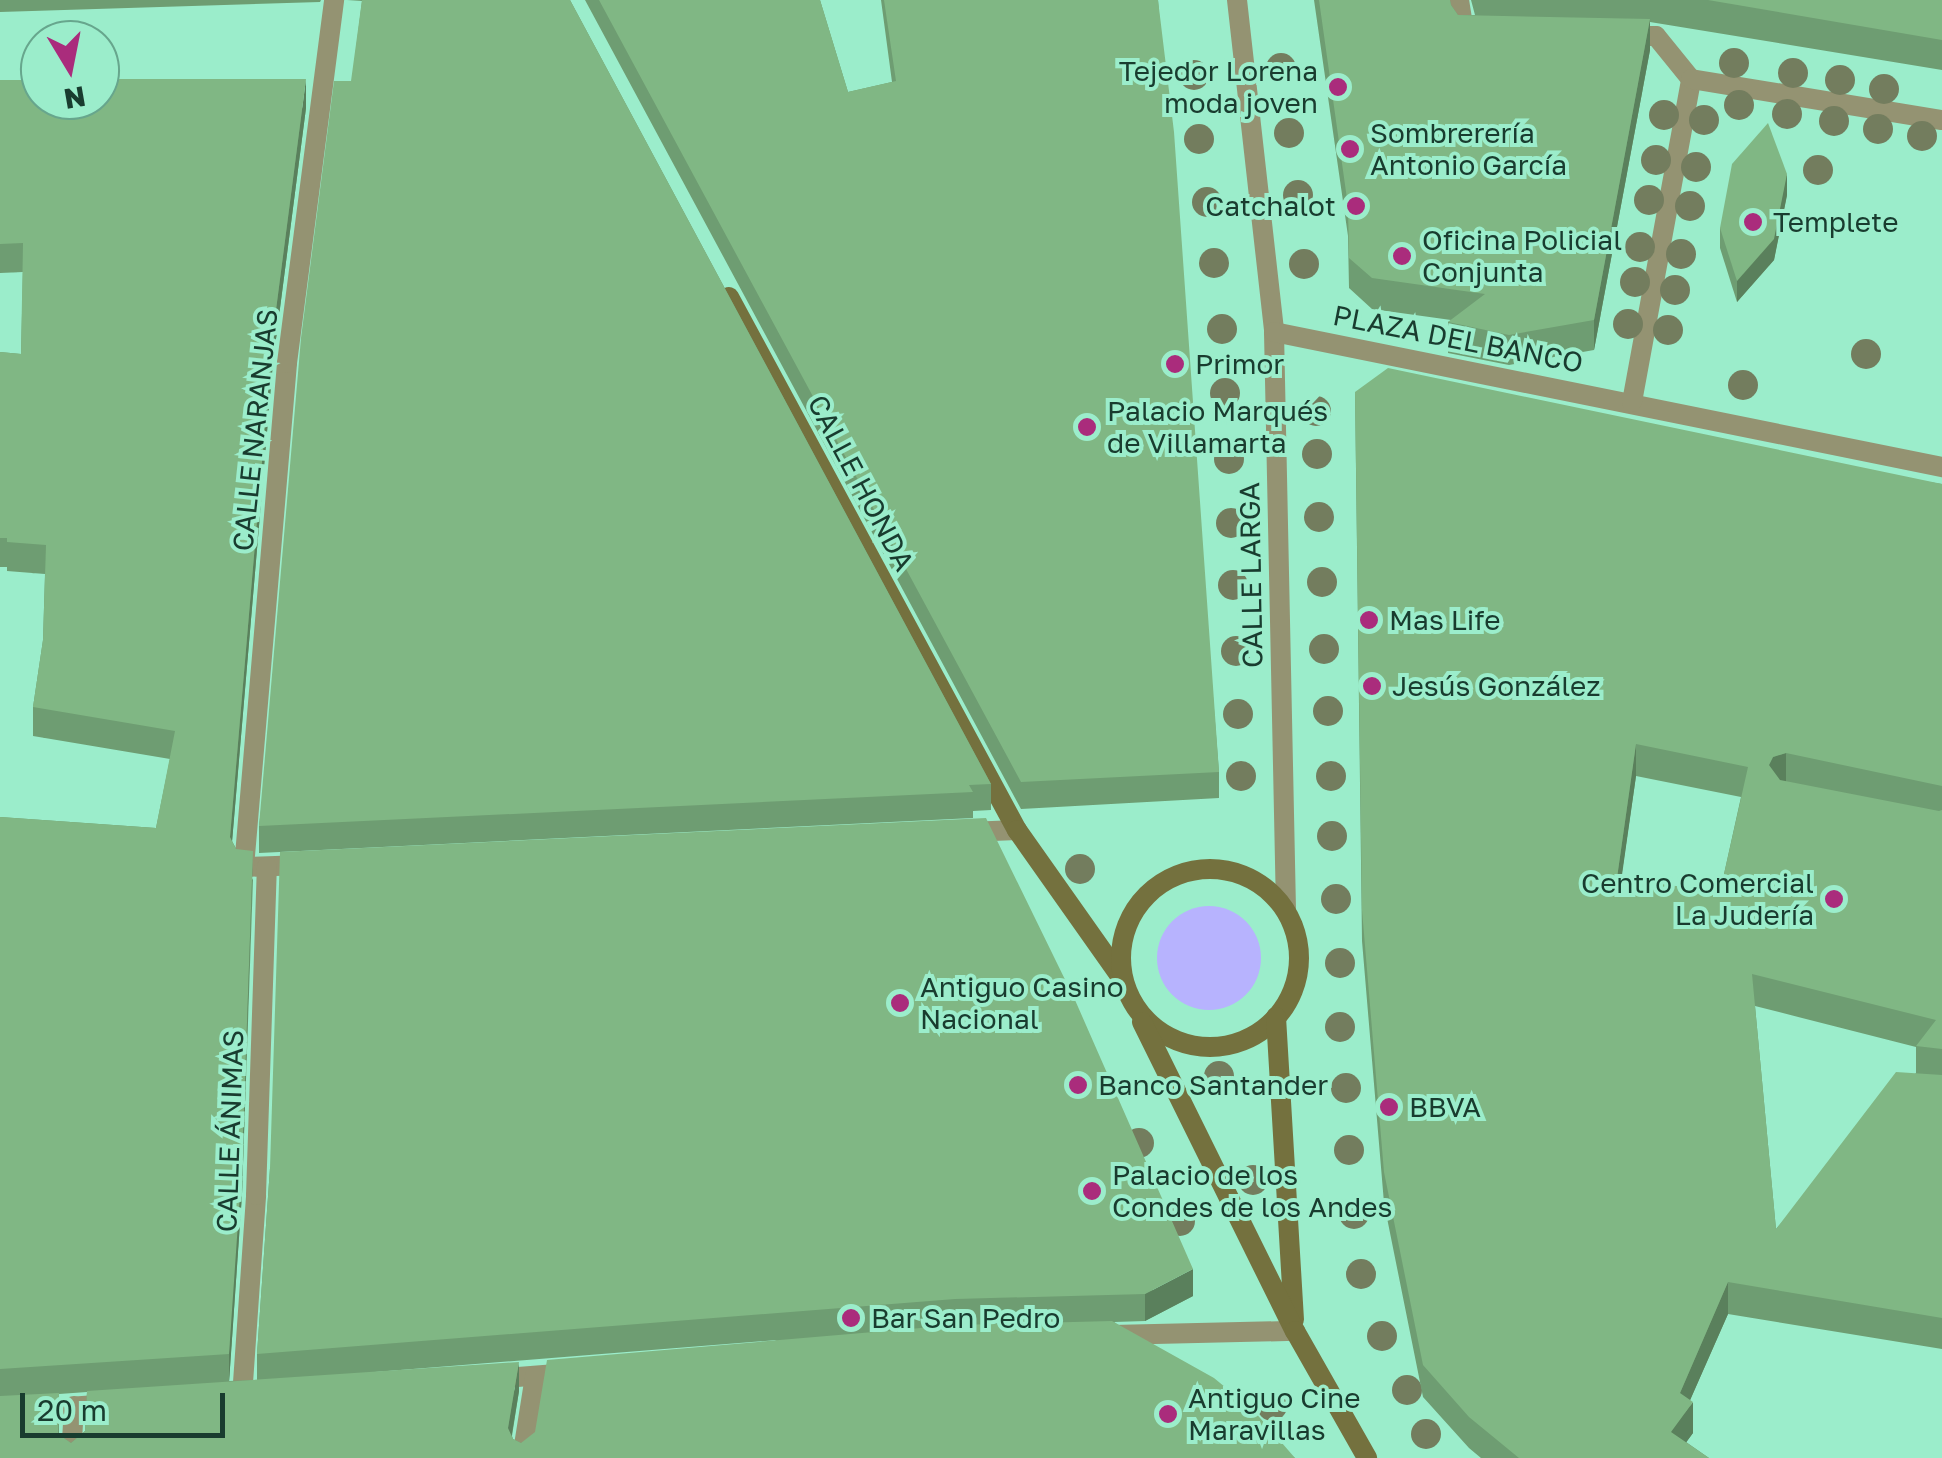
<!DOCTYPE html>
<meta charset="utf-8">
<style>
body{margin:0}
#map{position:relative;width:1942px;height:1458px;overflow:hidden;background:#9bedcb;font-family:"Golos Text",sans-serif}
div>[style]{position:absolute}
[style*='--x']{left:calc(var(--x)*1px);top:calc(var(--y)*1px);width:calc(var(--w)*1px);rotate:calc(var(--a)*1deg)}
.water>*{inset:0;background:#b7b3fe}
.round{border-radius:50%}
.street>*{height:20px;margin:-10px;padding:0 10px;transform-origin:10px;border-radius:10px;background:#949372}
.secondary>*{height:20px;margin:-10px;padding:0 10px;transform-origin:10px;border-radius:10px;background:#74713e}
.secondary>.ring{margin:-10px;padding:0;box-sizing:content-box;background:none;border:20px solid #74713e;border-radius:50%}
.trees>*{width:30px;height:30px;margin:-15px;border-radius:50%;background:#737d5e}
.wall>*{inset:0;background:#6e9d72}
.shaded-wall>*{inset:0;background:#5a805c}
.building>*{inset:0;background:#80b784}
.dots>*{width:28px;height:28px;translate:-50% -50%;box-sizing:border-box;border:5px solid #9bedcb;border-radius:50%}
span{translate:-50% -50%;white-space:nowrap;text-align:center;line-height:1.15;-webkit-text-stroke:8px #9bedcb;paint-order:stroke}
.poi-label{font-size:28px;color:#193c2f}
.right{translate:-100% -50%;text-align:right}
.left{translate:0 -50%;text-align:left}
.street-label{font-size:28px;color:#193c2f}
.north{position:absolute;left:20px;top:20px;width:100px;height:100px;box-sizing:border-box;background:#9bedcb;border:2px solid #67a68d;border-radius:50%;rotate:170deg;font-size:28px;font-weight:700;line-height:40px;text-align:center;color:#193c2f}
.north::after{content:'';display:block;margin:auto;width:35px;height:45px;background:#aa2c7c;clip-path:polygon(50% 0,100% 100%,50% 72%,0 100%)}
.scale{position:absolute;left:20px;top:1393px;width:205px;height:45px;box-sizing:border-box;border:5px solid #193c2f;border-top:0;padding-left:12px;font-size:30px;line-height:35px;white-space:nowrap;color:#193c2f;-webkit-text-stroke:8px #9bedcb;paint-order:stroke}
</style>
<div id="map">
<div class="water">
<i class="round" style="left:1157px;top:906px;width:104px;height:104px"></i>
</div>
<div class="street">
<i style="--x:1237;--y:0;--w:334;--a:83.6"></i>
<i style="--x:1274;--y:332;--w:579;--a:88.81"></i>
<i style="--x:1459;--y:0;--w:33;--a:81"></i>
<i style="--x:1464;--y:33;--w:9;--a:0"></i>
<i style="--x:1622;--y:36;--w:34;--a:0"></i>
<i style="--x:1656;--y:36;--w:55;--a:50.9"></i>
<i style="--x:1274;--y:332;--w:682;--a:11.43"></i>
<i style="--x:1632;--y:402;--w:328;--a:-79.6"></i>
<i style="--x:1691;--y:79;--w:254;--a:9.3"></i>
<i style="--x:968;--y:832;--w:49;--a:-2.3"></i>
<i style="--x:304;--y:865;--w:60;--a:178.1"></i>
<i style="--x:244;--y:867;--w:506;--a:-85.12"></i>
<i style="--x:287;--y:363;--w:366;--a:-82.6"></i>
<i style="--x:1112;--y:1335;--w:183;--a:-1.3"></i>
<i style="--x:493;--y:1379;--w:76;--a:-4.5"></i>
<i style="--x:242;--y:1397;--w:202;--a:-86"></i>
<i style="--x:256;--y:1195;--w:328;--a:-88.1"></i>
<i style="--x:0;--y:1412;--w:110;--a:-4.2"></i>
<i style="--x:71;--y:1458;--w:52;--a:-86.7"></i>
<i style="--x:522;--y:1458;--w:83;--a:-81"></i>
</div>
<div class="secondary">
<i style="--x:729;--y:297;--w:606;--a:61.62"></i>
<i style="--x:1017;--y:830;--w:184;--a:54.8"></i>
<i class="ring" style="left:1121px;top:869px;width:158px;height:158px"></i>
<i style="--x:1276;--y:1017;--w:303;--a:86.6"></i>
<i style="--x:1142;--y:1022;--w:345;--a:63.7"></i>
<i style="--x:1295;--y:1331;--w:146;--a:60.4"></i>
</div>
<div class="trees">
<i style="left:1734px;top:63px"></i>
<i style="left:1281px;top:68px"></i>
<i style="left:1793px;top:73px"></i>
<i style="left:1194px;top:75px"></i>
<i style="left:1840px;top:80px"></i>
<i style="left:1884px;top:89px"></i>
<i style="left:1739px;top:105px"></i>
<i style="left:1787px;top:114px"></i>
<i style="left:1664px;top:115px"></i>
<i style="left:1704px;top:120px"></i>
<i style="left:1834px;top:121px"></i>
<i style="left:1878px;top:129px"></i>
<i style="left:1289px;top:133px"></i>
<i style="left:1922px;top:136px"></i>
<i style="left:1199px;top:139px"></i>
<i style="left:1656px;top:160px"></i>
<i style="left:1696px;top:167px"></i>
<i style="left:1818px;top:170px"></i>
<i style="left:1298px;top:195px"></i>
<i style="left:1649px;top:200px"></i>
<i style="left:1207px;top:202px"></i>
<i style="left:1690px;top:206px"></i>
<i style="left:1640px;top:247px"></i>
<i style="left:1681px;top:254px"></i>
<i style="left:1214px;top:263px"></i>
<i style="left:1304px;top:264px"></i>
<i style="left:1635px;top:282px"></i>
<i style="left:1675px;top:290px"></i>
<i style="left:1628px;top:324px"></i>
<i style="left:1222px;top:329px"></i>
<i style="left:1668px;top:330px"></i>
<i style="left:1866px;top:354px"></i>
<i style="left:1743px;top:385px"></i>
<i style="left:1225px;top:393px"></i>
<i style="left:1316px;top:411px"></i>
<i style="left:1317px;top:454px"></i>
<i style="left:1229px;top:459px"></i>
<i style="left:1319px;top:517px"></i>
<i style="left:1231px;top:523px"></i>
<i style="left:1322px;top:582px"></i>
<i style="left:1233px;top:585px"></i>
<i style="left:1324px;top:649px"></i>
<i style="left:1236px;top:651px"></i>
<i style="left:1328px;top:711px"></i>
<i style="left:1238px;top:714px"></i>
<i style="left:1241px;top:776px"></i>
<i style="left:1331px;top:776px"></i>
<i style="left:1332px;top:836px"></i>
<i style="left:1080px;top:869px"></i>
<i style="left:1336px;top:899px"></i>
<i style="left:1340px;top:963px"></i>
<i style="left:1340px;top:1027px"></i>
<i style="left:1219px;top:1076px"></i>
<i style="left:1346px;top:1088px"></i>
<i style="left:1139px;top:1143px"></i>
<i style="left:1349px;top:1150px"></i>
<i style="left:1253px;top:1180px"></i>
<i style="left:1354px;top:1214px"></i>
<i style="left:1180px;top:1221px"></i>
<i style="left:1361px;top:1274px"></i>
<i style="left:1382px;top:1336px"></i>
<i style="left:1407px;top:1390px"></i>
<i style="left:1272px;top:1406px"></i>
<i style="left:1426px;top:1434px"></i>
</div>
<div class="wall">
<i style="clip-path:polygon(0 0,321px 0,320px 2px,0 12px)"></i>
<i style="clip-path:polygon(347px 0,570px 0,991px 784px,991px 810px,973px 811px,973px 818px,259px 853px,259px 826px,362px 1px)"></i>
<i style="clip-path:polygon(585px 0,820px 0,848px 92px,892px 82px,881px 0,1158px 0,1219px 772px,1219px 798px,1021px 809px)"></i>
<i style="clip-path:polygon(1314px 0,1450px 0,1451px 5px,1458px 15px,1475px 15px,1471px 0,1942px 0,1942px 70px,1650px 22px,1650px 50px,1594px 350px,1509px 365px,1448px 353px,1448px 322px,1451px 320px,1372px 309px,1349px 288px,1348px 236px)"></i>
<i style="clip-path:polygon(evenodd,0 80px,306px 108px,273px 362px,232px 841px,253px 880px,242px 1194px,229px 1381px,257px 1380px,257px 1354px,270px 1168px,1193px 1296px,1145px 1321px,1114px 1322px,1295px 1458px,0 1458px,0 817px,156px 828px,170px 759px,33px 736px,33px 707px,43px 640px,45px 574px,7px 571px,7px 567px,0 567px,0 352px,21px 354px,23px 272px,0 273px,0 80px,777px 1340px,521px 1443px,513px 1439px,512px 1436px,519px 1391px,375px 1372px,777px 1340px,0 80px,87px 1392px,85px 1431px,71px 1443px,59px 1435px,59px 1394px,87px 1392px)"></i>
<i style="clip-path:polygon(1787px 195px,1774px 260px,1737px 302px,1720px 248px,1720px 228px)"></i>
<i style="clip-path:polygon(evenodd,1355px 392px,1942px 484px,1942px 1349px,1728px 1314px,1690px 1400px,1693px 1433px,1686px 1442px,1709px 1458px,1481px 1458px,1469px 1448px,1423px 1397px,1384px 1203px,1362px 941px,1355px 392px,1636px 776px,1741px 797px,1720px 892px,1621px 879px,1636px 776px,1355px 392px,1755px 1006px,1916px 1047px,1916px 1073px,1776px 1229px,1755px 1006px)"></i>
</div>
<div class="shaded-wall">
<i style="clip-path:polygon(1650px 19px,1650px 50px,1594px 350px,1594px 320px)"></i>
<i style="clip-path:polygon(306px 79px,306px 108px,273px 362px,230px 866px,230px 837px,273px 333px)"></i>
<i style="clip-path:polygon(1787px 174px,1787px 195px,1774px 260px,1737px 302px,1737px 281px)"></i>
<i style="clip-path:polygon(1636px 744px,1636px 776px,1617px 910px,1617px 878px)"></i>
<i style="clip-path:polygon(1786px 753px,1786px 784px,1773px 788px,1769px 765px,1773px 757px)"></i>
<i style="clip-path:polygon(253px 851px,242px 1194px,229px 1383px,229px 1354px)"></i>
<i style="clip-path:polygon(1193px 1269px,1193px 1296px,1145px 1321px,1145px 1294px)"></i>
<i style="clip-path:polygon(1728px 1282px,1728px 1314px,1684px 1414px,1693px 1402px,1693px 1433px,1675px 1458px,1671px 1432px,1680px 1393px)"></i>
<i style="clip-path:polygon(519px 1362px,519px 1391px,508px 1457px,508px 1428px)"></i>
</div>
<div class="building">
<i style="clip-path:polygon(362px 0,570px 0,991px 784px,969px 785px,973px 792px,259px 826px,301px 338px,334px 81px,351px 81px)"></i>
<i style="clip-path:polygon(599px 0,820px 0,848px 92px,896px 81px,884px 0,1158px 0,1174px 132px,1219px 772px,1021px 782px)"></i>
<i style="clip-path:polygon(1319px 0,1450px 0,1451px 5px,1458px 15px,1650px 19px,1594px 320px,1509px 335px,1448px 322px,1485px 294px,1372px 278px,1349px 258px,1348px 206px)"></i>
<i style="clip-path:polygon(1708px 0,1942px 0,1942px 40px)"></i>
<i style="clip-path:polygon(100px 79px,306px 79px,273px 333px,230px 837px,236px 849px,253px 851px,242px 1165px,229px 1354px,0 1369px,0 817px,156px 828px,175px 731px,33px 707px,43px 640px,46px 545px,7px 542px,7px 538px,0 538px,0 352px,21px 354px,23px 243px,0 244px,0 80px,40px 80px,40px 100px,100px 100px)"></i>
<i style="clip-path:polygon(1768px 123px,1787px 174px,1774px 239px,1737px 281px,1720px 228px,1732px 164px)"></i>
<i style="clip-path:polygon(evenodd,1388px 368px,1942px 484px,1942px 786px,1786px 753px,1773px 757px,1769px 765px,1780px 780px,1939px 811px,1942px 810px,1942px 1049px,1916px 1046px,1936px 1020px,1752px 974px,1776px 1229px,1896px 1072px,1942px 1075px,1942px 1318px,1728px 1282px,1680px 1393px,1693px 1402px,1671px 1432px,1709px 1458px,1519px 1458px,1469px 1417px,1423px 1365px,1384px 1172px,1362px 910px,1355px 392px,1388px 368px,1636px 744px,1748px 767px,1720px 892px,1617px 878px,1636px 744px)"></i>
<i style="clip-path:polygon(986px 818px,1075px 1000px,1193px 1269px,1145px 1294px,955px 1299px,257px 1354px,270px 1168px,280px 852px)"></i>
<i style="clip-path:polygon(1112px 1321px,1214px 1378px,1254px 1411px,1295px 1458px,0 1458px,0 1396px,59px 1393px,58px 1434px,71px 1443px,85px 1431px,87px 1391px,519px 1362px,508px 1428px,513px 1439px,521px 1443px,535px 1432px,547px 1360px,956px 1325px)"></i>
</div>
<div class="dots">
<i style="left:1338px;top:87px;background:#aa2c7c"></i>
<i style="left:1350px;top:149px;background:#aa2c7c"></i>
<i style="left:1356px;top:206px;background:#aa2c7c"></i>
<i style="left:1753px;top:222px;background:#aa2c7c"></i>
<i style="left:1402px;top:256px;background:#aa2c7c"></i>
<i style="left:1175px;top:364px;background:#aa2c7c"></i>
<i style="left:1087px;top:427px;background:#aa2c7c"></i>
<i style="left:1369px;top:620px;background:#aa2c7c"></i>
<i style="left:1372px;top:686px;background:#aa2c7c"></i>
<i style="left:1834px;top:899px;background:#aa2c7c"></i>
<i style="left:900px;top:1003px;background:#aa2c7c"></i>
<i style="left:1078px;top:1085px;background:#aa2c7c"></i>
<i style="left:1389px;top:1107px;background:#aa2c7c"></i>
<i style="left:1092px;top:1191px;background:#aa2c7c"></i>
<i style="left:851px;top:1318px;background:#aa2c7c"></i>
<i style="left:1168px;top:1414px;background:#aa2c7c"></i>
</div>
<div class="poi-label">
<span class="right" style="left:1318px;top:87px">Tejedor Lorena<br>moda joven</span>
<span class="left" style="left:1370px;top:149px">Sombrerería<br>Antonio García</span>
<span class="right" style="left:1336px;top:206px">Catchalot</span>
<span class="left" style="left:1773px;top:222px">Templete</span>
<span class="left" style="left:1422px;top:256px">Oficina Policial<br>Conjunta</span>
<span class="left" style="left:1195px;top:364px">Primor</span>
<span class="left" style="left:1107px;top:427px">Palacio Marqués<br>de Villamarta</span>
<span class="left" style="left:1389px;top:620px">Mas Life</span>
<span class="left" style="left:1392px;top:686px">Jesús González</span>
<span class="right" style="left:1814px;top:899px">Centro Comercial<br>La Judería</span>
<span class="left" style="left:920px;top:1003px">Antiguo Casino<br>Nacional</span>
<span class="left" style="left:1098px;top:1085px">Banco Santander</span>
<span class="left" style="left:1409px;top:1107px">BBVA</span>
<span class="left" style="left:1112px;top:1191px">Palacio de los<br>Condes de los Andes</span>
<span class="left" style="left:871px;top:1318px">Bar San Pedro</span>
<span class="left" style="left:1188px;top:1414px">Antiguo Cine<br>Maravillas</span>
</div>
<div class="street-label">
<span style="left:1458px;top:339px;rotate:11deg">PLAZA DEL BANCO</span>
<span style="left:255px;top:430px;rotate:-84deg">CALLE NARANJAS</span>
<span style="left:861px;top:483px;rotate:62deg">CALLE HONDA</span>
<span style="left:1251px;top:575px;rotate:-91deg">CALLE LARGA</span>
<span style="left:230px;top:1131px;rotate:-88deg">CALLE ÁNIMAS</span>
</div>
<div class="north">N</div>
<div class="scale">20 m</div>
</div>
